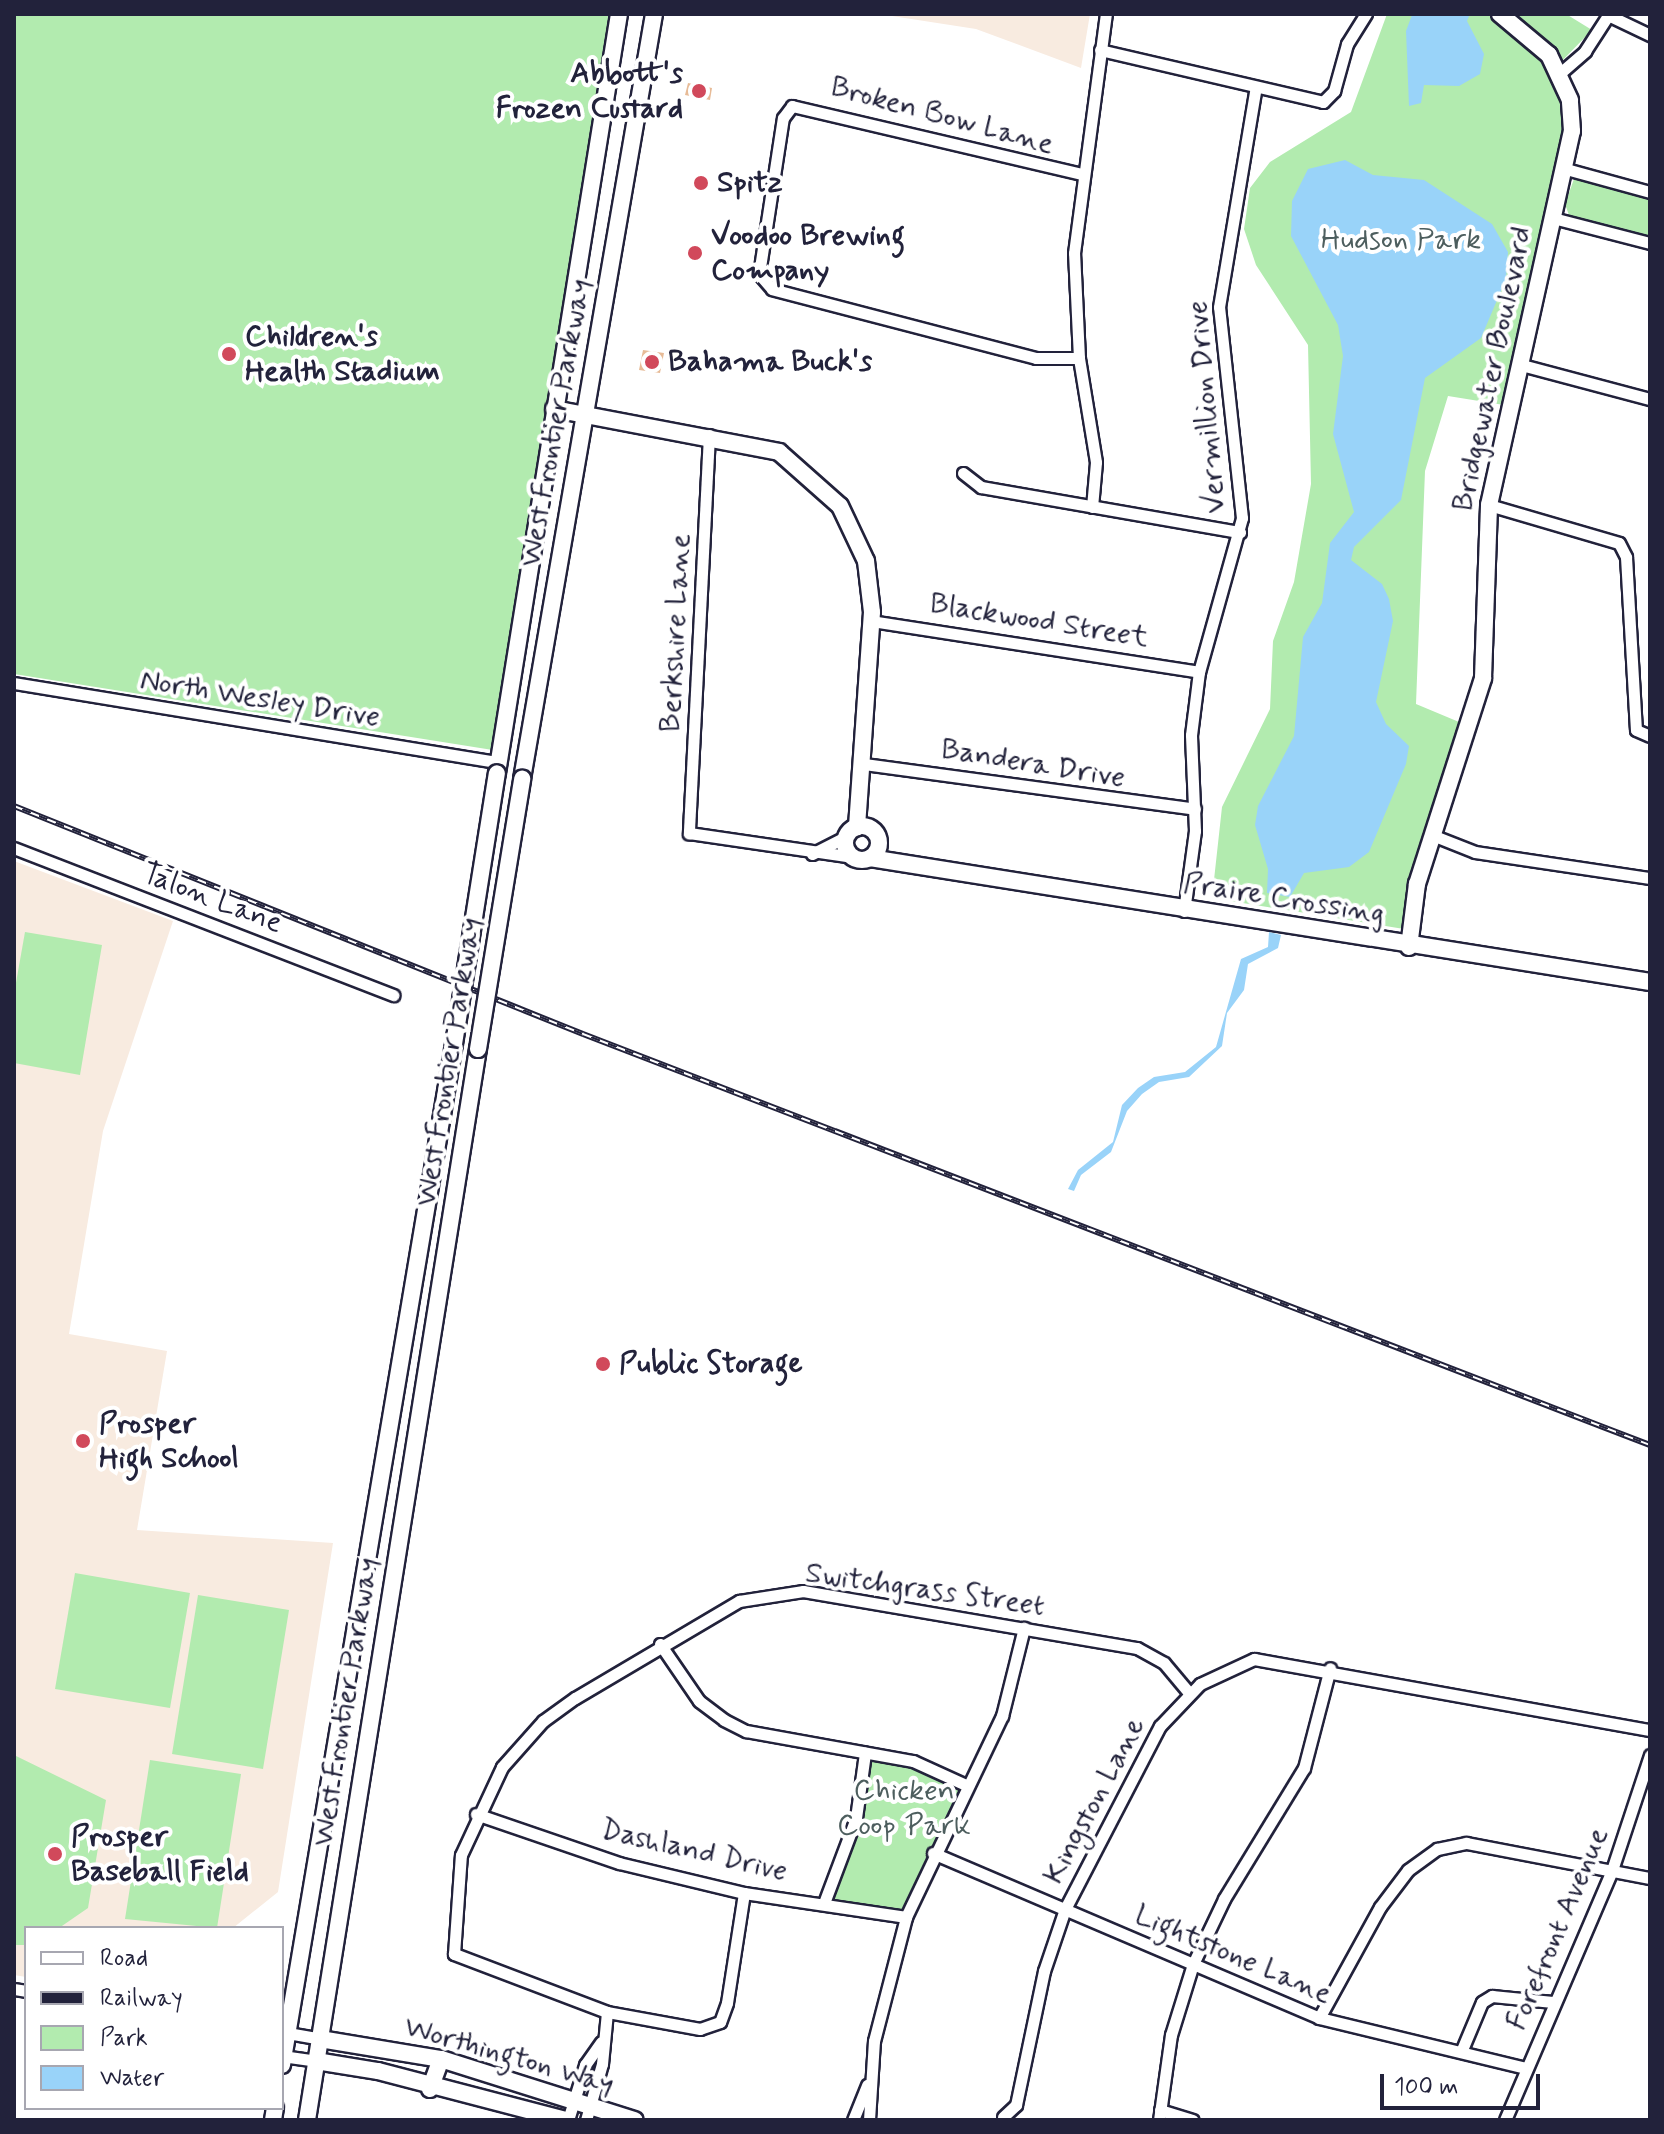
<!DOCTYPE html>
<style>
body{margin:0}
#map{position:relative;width:1664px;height:2134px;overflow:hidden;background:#fff;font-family:Mynerve,sans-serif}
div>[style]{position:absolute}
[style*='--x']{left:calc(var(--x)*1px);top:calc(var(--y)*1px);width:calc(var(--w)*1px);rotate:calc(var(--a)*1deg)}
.built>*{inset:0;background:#f8ebe0}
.green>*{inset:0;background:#b2ebaf}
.water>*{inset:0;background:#99d3f9}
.building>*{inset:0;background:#e7bb97}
.roads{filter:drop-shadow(2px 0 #22223b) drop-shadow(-2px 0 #22223b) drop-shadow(0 2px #22223b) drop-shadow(0 -2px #22223b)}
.street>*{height:11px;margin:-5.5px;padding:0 5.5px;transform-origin:5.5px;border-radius:5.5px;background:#fff}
.secondary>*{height:16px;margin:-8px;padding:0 8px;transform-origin:8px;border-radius:8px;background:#fff}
.secondary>.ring{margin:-8px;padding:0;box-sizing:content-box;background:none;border:16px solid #fff;border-radius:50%}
.rail>*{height:6px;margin-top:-3px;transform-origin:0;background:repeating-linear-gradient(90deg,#fff 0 9px,#22223b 0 18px);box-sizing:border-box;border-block:2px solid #22223b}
.bridges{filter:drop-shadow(2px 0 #22223b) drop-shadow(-2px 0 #22223b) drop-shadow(0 2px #22223b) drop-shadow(0 -2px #22223b)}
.secondary-bridge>*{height:16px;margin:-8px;padding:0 8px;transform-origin:8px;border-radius:8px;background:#fff}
.dots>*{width:22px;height:22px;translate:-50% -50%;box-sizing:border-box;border:4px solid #fff;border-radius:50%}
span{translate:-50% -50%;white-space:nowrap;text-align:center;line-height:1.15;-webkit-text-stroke:8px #fff;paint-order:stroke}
.poi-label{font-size:30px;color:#22223b;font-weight:700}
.right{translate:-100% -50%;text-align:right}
.left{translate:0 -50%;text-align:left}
.street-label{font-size:30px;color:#22223b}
.park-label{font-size:30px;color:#4d5e5e}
.frame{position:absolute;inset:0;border:16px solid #22223b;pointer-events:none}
.legend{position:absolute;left:24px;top:1926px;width:260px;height:184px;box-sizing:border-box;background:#fff;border:2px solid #a7a7b1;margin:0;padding:10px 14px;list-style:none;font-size:24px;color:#22223b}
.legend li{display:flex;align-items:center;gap:16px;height:40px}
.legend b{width:40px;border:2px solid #a7a7b1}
.scale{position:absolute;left:1380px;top:2074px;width:160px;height:36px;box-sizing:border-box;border:4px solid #22223b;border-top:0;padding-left:10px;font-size:24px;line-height:28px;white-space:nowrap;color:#22223b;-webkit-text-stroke:6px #fff;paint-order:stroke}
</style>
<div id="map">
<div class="built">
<i style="clip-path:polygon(879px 14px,1090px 14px,1081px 68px,976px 29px)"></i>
<i style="clip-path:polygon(14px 861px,173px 921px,103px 1131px,69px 1334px,167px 1351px,137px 1530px,333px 1543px,278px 1892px,233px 1928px,26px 1928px,26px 1977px,14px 1975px)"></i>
</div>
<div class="green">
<i style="clip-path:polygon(14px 14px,617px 14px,499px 751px,14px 674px)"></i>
<i style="clip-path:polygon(1387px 14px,1566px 14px,1592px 30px,1555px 68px,1565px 106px,1564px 149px,1504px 405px,1448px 396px,1425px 471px,1416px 704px,1471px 727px,1404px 929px,1212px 898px,1222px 807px,1270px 709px,1273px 641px,1294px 582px,1311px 484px,1308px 345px,1256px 265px,1244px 229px,1250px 188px,1270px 162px,1351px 112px)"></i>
<i style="clip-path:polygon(1574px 179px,1650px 197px,1650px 239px,1570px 218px,1565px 204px)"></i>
<i style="clip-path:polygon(25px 932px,102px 945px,80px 1075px,14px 1063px,14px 994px)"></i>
<i style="clip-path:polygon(75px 1573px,190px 1593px,170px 1708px,55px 1689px)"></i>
<i style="clip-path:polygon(198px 1595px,289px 1610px,263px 1769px,172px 1754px)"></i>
<i style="clip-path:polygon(865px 1753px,913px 1761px,966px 1785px,906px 1917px,824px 1903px,848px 1843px)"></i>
<i style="clip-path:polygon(14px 1755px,106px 1800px,88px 1908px,59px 1928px,26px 1928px,26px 1945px,14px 1945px)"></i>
<i style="clip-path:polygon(150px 1760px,241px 1774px,217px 1928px,125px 1919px)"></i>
</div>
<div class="water">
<i style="clip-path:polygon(1470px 14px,1467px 21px,1484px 54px,1480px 74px,1459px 86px,1424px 85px,1421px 103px,1409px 106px,1406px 31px,1412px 15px)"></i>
<i style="clip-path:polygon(1345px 160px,1373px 175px,1424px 180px,1492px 224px,1508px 252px,1506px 279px,1481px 338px,1425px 378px,1401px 500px,1354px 547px,1351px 560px,1382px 584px,1389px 599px,1393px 621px,1376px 702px,1386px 724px,1409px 746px,1406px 764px,1369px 852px,1349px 867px,1304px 873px,1290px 897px,1267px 893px,1268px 869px,1255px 825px,1258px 806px,1294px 736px,1303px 637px,1322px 603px,1330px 543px,1354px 512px,1333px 434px,1343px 356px,1338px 325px,1291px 236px,1292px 201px,1308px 169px)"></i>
<i style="clip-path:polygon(1269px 932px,1281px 935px,1278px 948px,1248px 964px,1244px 990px,1227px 1013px,1222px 1046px,1189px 1077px,1159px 1082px,1142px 1094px,1127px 1111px,1111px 1152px,1081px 1175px,1074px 1191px,1068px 1189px,1078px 1170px,1113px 1142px,1122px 1105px,1138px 1088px,1154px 1077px,1185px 1072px,1216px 1047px,1241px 959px,1268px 947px)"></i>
</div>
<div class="building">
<i style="clip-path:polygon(688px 83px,712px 88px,710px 100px,685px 95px)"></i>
<i style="clip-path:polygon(643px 350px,664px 353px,660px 373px,639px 370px)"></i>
</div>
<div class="roads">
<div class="street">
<i style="--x:1608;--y:15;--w:47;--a:25.5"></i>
<i style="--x:1100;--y:50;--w:229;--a:13.1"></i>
<i style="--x:1323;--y:102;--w:16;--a:-45"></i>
<i style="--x:1334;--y:91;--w:49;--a:-74.5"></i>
<i style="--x:1347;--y:44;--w:36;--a:-58"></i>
<i style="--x:1559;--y:74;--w:35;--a:-41"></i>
<i style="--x:1585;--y:51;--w:44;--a:-57"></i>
<i style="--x:1566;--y:169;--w:87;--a:15.3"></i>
<i style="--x:1553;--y:218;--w:100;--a:14.5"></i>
<i style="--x:1079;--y:358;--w:43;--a:180"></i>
<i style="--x:1036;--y:358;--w:273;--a:-165.4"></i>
<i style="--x:772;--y:289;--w:20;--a:-131"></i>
<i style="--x:759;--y:274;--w:158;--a:-81.3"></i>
<i style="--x:783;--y:118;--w:15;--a:-53"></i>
<i style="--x:792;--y:106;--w:297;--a:13.2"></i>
<i style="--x:1518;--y:364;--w:137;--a:14.9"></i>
<i style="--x:709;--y:435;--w:399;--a:92.9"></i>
<i style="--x:689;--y:833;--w:166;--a:8.3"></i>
<i style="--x:963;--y:473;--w:23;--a:38"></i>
<i style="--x:981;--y:487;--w:263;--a:9.9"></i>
<i style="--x:1489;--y:505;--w:135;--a:16.3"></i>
<i style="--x:1619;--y:543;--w:16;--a:63"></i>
<i style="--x:1626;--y:557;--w:173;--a:86.7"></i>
<i style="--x:1636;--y:730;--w:15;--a:23"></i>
<i style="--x:1092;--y:507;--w:45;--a:-84.9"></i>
<i style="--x:1096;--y:462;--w:105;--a:-99.3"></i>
<i style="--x:1079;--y:358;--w:105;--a:-92.7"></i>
<i style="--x:1074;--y:253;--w:241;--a:-82.4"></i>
<i style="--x:871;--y:621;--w:332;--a:8.8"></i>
<i style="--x:14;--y:683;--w:491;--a:9.3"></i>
<i style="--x:864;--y:764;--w:334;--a:7.7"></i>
<i style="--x:1432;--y:835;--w:46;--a:21.6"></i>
<i style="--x:1475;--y:852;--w:177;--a:8.5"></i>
<i style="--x:14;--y:848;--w:407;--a:21.2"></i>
<i style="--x:812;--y:854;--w:38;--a:-27"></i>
<i style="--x:1184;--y:911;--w:81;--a:-82.2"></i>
<i style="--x:1195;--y:831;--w:96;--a:-92.4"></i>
<i style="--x:1191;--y:735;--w:64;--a:-82.8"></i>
<i style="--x:1199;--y:672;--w:160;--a:-74.4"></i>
<i style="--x:1242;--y:518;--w:212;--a:-96.2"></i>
<i style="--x:1219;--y:307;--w:223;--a:-80.5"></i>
<i style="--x:660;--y:1644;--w:69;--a:55.6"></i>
<i style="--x:699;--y:1701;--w:31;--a:37"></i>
<i style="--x:724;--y:1720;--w:25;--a:27"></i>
<i style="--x:746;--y:1731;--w:170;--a:10.2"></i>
<i style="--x:913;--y:1761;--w:58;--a:24.4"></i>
<i style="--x:476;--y:1814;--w:151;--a:18.9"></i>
<i style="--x:619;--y:1863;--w:129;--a:13.5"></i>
<i style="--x:744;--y:1893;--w:164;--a:8.4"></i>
<i style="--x:933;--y:1853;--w:420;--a:23.1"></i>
<i style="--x:1319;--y:2018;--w:213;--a:13.6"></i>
<i style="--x:744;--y:1893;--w:111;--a:98.8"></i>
<i style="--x:727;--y:2003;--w:20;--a:110"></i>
<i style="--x:720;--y:2022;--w:21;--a:161"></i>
<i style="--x:700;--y:2029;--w:95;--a:-169.6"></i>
<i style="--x:607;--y:2012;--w:164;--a:-159.2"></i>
<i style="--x:454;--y:1954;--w:99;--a:-86"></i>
<i style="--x:461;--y:1855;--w:97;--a:-65"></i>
<i style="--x:502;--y:1767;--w:62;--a:-48.3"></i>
<i style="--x:543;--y:1721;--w:39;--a:-36"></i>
<i style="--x:575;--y:1698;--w:191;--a:-30.6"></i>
<i style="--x:739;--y:1601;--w:65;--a:-8.9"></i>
<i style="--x:803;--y:1591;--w:339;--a:9.7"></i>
<i style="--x:1137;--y:1648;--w:31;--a:29"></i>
<i style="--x:1164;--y:1663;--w:40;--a:50"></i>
<i style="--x:824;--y:1903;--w:91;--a:-69.4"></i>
<i style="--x:856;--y:1818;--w:66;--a:-82.1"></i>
<i style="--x:14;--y:1989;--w:12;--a:9"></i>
<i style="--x:1319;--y:2018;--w:127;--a:-61.2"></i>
<i style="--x:1380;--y:1907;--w:46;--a:-52.9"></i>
<i style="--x:1408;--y:1870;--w:36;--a:-36"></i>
<i style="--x:1437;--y:1849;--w:30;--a:-12"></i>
<i style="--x:1466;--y:1843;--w:187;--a:10.8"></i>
<i style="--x:282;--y:2032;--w:39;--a:10"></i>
<i style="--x:1461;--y:2052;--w:54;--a:-67.2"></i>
<i style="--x:1482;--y:2002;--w:12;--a:-31"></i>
<i style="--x:1492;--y:1996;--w:61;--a:5.6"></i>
<i style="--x:282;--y:2056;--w:34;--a:8"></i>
<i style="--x:1160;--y:2110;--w:34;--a:17"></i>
<i style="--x:1003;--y:2117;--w:18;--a:-43"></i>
<i style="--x:1016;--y:2105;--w:137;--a:-78.2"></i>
<i style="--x:1044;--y:1971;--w:65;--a:-71.3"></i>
<i style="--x:1065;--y:1909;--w:206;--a:-62.6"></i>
<i style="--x:1160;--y:1726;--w:58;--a:-46.4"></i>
<i style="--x:1200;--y:1684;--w:60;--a:-24.8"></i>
<i style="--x:1254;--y:1659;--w:402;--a:10.2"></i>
<i style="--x:568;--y:2120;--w:58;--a:-72.8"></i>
<i style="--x:585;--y:2065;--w:28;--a:-55"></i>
<i style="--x:586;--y:2120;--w:58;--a:-74.1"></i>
<i style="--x:602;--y:2064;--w:52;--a:-84.5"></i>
<i style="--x:853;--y:2120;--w:38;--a:-68"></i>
<i style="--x:869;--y:2120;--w:79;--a:-86.4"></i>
<i style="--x:874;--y:2041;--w:128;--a:-75.5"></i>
<i style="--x:906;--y:1917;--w:223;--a:-64.5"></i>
<i style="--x:1002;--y:1716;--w:91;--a:-76"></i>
<i style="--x:1159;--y:2120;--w:86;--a:-82"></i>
<i style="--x:1171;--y:2035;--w:74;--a:-72.8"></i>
<i style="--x:1193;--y:1964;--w:72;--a:-64.5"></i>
<i style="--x:1224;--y:1899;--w:153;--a:-58.6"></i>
<i style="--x:1304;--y:1768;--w:103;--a:-75.4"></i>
<i style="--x:1505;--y:2120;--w:272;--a:-66.8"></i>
<i style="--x:1612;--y:1870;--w:121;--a:-71.7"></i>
</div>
<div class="secondary">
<i style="--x:554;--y:409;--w:229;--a:10.8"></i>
<i style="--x:779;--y:452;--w:81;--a:41.5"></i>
<i style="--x:840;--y:506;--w:61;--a:64.7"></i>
<i style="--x:866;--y:561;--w:51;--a:83.3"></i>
<i style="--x:872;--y:612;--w:216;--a:94"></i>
<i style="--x:497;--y:773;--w:769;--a:-80.87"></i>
<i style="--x:522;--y:779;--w:776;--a:-80.21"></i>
<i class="ring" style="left:845px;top:826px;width:18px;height:18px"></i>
<i style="--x:870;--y:858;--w:790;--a:9.03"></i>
<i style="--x:1409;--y:947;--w:64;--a:-82.8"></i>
<i style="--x:1417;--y:884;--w:216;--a:-72.2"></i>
<i style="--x:1483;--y:678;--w:173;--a:-88"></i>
<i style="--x:1489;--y:505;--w:383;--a:-77.5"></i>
<i style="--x:1572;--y:131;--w:31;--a:-94"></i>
<i style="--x:1570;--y:100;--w:50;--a:-115"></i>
<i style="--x:1549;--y:55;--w:64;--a:-140.1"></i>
<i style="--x:320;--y:2039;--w:123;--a:9.4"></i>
<i style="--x:441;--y:2059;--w:203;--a:17.5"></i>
<i style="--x:316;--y:2061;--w:63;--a:9.2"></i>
<i style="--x:378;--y:2071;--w:194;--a:14.6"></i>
<i style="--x:282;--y:2065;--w:1035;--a:-80.44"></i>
<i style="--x:430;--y:2089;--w:32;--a:-70"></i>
<i style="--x:273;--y:2120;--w:12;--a:-81"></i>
<i style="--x:307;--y:2120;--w:1085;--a:-80.93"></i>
</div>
</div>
<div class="rail">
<i style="--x:14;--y:806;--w:613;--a:21.84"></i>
<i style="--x:583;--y:1034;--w:1143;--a:21.07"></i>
</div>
<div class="bridges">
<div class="secondary-bridge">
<i style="--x:454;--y:1044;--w:274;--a:-81"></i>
<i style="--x:478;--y:1049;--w:274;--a:-80.7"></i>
</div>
</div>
<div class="dots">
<i style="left:699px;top:91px;background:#d1495b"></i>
<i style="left:701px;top:183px;background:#d1495b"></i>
<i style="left:695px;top:253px;background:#d1495b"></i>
<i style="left:229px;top:354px;background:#d1495b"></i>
<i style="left:652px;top:362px;background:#d1495b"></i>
<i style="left:603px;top:1364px;background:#d1495b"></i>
<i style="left:83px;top:1441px;background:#d1495b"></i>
<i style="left:55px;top:1854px;background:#d1495b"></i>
</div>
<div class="poi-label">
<span class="right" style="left:683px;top:91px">Abbott's<br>Frozen Custard</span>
<span class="left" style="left:717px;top:183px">Spitz</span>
<span class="left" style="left:711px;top:253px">Voodoo Brewing<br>Company</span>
<span class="left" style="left:245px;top:354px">Children's<br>Health Stadium</span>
<span class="left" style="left:668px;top:362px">Bahama Buck's</span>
<span class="left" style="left:619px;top:1364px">Public Storage</span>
<span class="left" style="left:99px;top:1441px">Prosper<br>High School</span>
<span class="left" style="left:71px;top:1854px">Prosper<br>Baseball Field</span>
</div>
<div class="street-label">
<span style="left:942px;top:116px;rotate:15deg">Broken Bow Lane</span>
<span style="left:1493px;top:369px;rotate:-78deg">Bridgewater Boulevard</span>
<span style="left:1207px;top:407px;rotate:-95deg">Vermillion Drive</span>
<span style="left:556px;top:423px;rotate:-80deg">West Frontier Parkway</span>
<span style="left:1039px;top:621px;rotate:9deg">Blackwood Street</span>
<span style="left:676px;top:633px;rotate:-87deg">Berkshire Lane</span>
<span style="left:260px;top:699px;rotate:9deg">North Wesley Drive</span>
<span style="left:1033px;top:764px;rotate:9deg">Bandera Drive</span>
<span style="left:212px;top:899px;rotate:21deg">Talon Lane</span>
<span style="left:1284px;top:899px;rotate:9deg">Praire Crossing</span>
<span style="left:449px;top:1062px;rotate:-81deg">West Frontier Parkway</span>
<span style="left:925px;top:1590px;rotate:8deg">Switchgrass Street</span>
<span style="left:346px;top:1702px;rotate:-81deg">West Frontier Parkway</span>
<span style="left:1095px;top:1801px;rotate:-62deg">Kingston Lane</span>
<span style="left:694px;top:1851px;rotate:13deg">Dashland Drive</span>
<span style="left:1558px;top:1929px;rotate:-67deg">Forefront Avenue</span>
<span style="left:1233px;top:1955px;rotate:23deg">Lightstone Lane</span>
<span style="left:509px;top:2056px;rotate:16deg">Worthington Way</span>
</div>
<div class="park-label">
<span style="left:1401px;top:240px">Hudson Park</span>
<span style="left:904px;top:1808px">Chicken<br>Coop Park</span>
</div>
<div class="frame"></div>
<ul class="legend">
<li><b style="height:10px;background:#fff"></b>Road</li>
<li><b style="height:10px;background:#22223b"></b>Railway</li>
<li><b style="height:22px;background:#b2ebaf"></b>Park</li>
<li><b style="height:22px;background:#99d3f9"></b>Water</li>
</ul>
<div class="scale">100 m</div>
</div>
